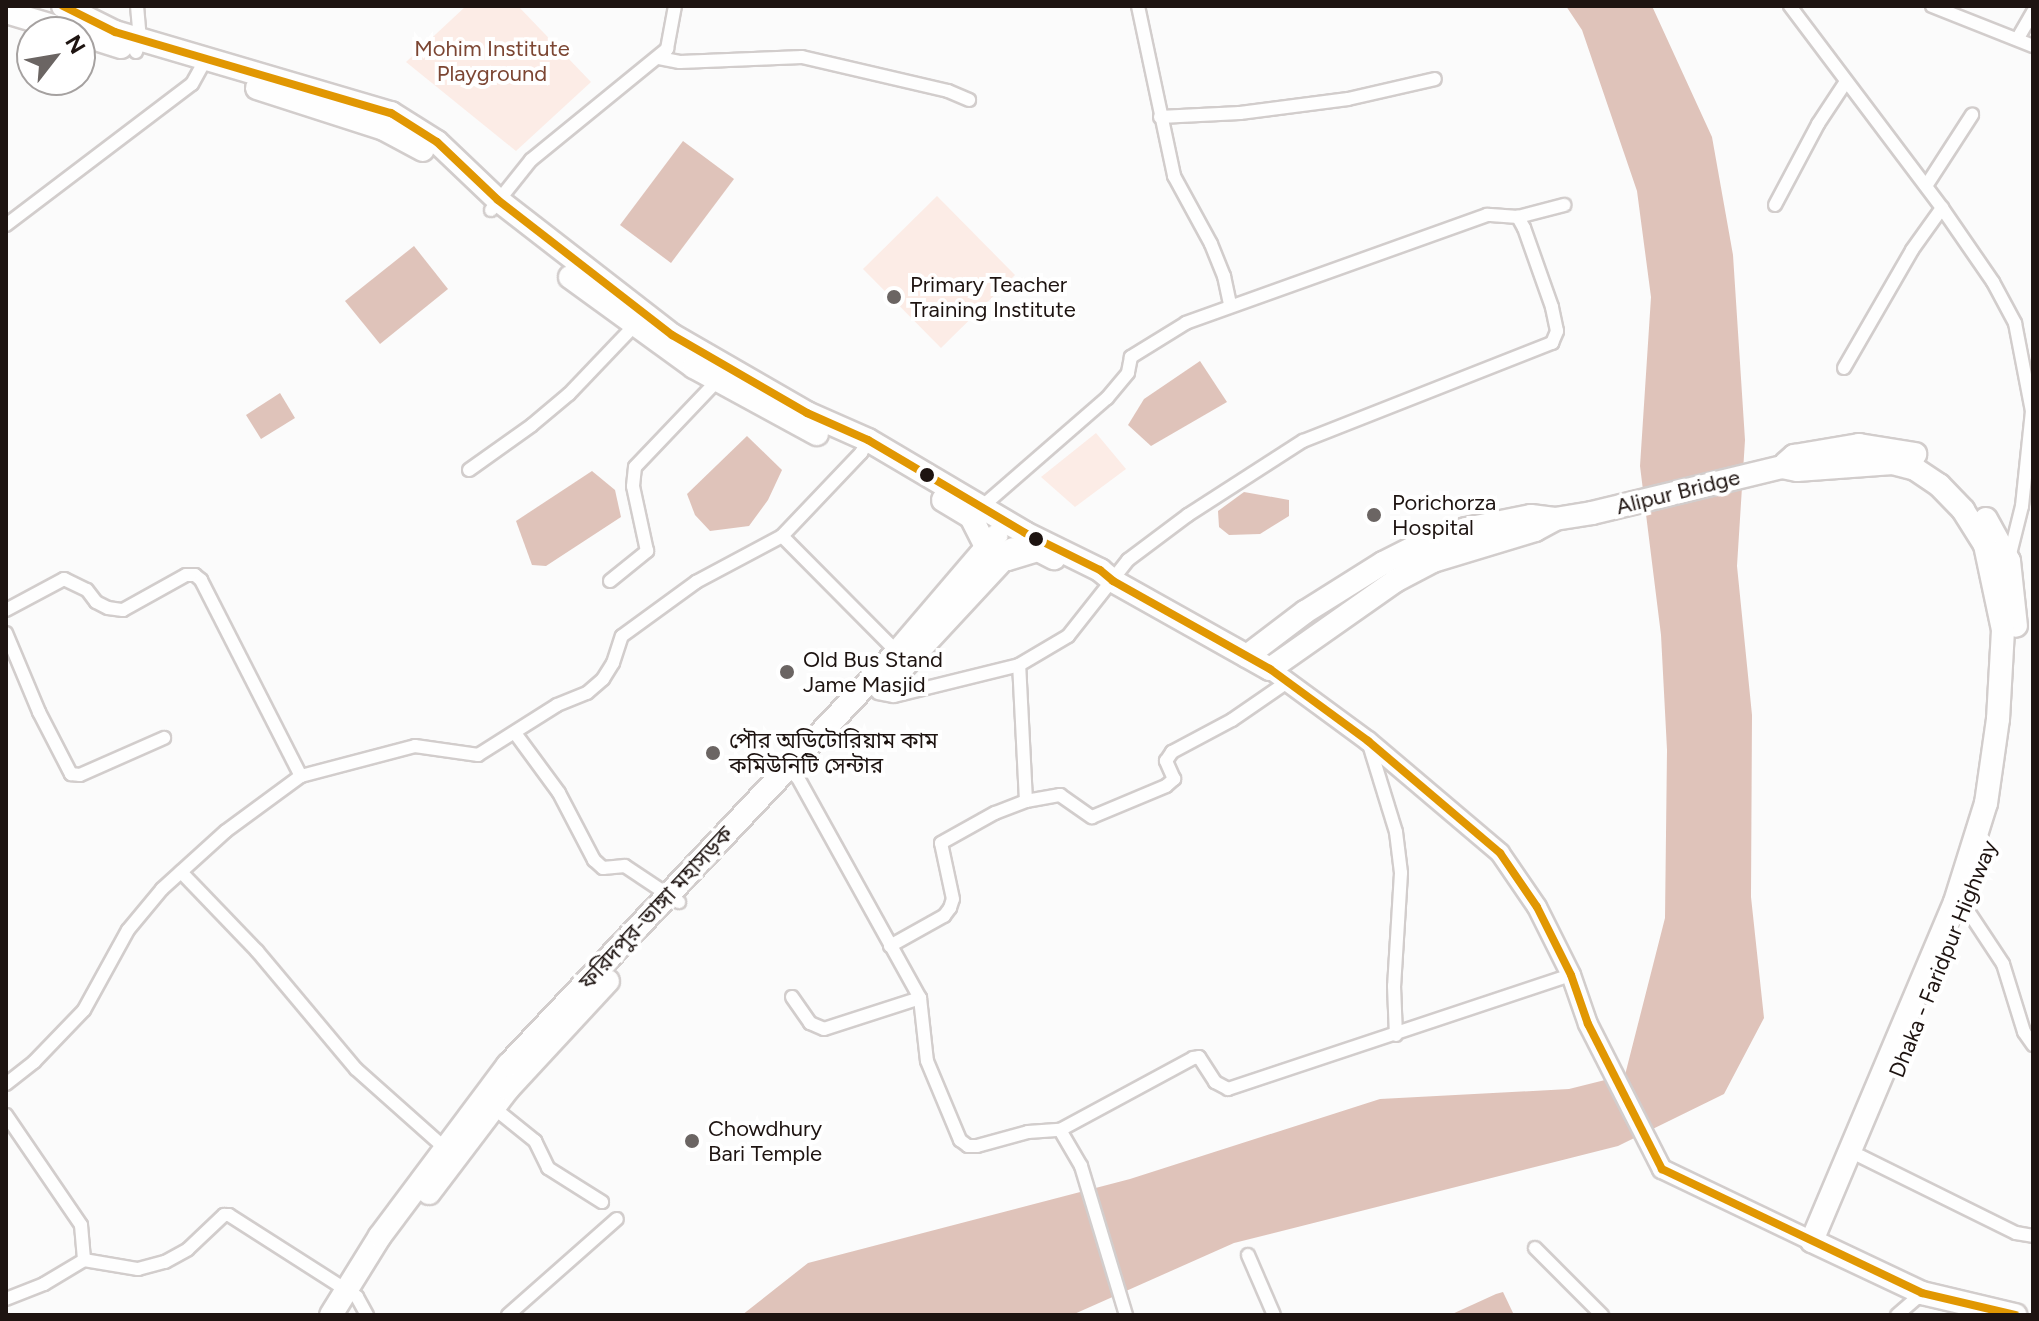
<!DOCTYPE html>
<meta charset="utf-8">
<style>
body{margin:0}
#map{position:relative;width:2039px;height:1321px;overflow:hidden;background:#fbfbfb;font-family:Figtree,"Noto Sans Bengali",sans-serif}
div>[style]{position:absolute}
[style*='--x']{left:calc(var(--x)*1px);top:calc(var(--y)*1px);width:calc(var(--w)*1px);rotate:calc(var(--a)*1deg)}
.green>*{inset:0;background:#fcece6}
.water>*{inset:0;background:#dfc3ba}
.roads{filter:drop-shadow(2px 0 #d2cdcc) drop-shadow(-2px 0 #d2cdcc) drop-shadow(0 2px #d2cdcc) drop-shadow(0 -2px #d2cdcc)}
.street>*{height:12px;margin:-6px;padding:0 6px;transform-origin:6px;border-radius:6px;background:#fefefe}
.secondary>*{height:18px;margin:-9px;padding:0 9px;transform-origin:9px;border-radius:9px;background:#fefefe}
.highway>*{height:22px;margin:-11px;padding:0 11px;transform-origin:11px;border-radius:11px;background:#fefefe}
.bus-1>*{height:8px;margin:-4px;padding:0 4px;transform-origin:4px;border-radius:4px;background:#e19702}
.dots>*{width:22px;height:22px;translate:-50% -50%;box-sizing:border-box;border:4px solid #fff;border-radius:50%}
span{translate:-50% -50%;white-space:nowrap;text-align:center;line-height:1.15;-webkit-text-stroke:8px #fff;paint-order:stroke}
.park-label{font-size:22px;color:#7c4633}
.poi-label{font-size:22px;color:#1e1411}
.left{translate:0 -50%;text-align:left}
.street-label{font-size:22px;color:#1e1411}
.frame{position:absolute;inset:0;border:8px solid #1e1411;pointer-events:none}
.north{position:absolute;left:16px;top:16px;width:80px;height:80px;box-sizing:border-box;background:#fff;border:2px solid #a5a1a0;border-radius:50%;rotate:59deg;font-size:22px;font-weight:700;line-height:32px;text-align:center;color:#1e1411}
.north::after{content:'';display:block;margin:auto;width:28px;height:36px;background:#6b6563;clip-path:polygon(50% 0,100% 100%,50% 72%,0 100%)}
</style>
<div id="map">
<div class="green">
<i style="clip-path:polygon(466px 6px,518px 6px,591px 82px,516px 151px,406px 62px)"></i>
<i style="clip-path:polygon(937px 196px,1015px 275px,941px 348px,863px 269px)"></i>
<i style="clip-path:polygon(1096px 433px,1126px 469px,1075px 507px,1041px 477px)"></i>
</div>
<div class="water">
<i style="clip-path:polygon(1566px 6px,1652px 6px,1712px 137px,1733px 255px,1745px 440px,1737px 566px,1752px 715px,1751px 897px,1764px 1018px,1724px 1094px,1618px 1146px,1234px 1243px,1072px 1315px,742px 1315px,808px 1263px,1130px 1179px,1380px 1099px,1569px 1089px,1625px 1075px,1665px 918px,1667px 750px,1661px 635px,1640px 466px,1651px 297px,1637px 191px,1582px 30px)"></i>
<i style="clip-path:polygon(683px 141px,734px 179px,671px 263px,620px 225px)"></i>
<i style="clip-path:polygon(414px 246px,448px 289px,380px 344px,345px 301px)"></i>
<i style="clip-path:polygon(1200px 361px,1227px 402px,1151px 446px,1128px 425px,1144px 399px)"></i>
<i style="clip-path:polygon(280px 393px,295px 418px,261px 439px,246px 415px)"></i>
<i style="clip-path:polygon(747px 436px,782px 470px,768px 500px,749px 526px,710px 531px,695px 515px,687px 494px)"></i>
<i style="clip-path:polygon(592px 471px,615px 490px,621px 517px,546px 566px,532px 565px,516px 521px)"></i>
<i style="clip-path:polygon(1244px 492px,1289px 500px,1289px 516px,1260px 534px,1229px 535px,1219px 527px,1218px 511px)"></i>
<i style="clip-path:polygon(1503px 1292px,1514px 1315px,1450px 1315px,1496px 1294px)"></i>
</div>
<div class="roads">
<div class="street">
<i style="--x:1138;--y:6;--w:174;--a:78"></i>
<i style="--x:1174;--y:176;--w:77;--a:61.4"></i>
<i style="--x:1211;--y:244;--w:35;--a:68"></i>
<i style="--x:1224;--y:276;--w:29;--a:78"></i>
<i style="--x:1790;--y:6;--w:253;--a:53"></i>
<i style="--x:1942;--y:208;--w:90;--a:55.4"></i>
<i style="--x:1993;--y:282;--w:47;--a:61.8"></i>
<i style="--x:2015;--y:323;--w:90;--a:79.1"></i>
<i style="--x:2032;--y:411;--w:96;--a:96"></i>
<i style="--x:2022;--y:506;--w:54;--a:104"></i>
<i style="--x:1932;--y:6;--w:109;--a:21.6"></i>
<i style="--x:2018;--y:38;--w:30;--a:-60"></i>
<i style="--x:136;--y:52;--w:13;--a:-72"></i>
<i style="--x:140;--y:40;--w:34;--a:-95"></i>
<i style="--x:659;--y:58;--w:21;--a:11"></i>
<i style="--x:680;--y:62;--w:122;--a:-2.3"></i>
<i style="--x:802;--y:57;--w:150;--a:13.1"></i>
<i style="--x:948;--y:91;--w:23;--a:23"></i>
<i style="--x:1160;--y:117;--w:80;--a:-2.9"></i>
<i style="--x:1240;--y:113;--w:109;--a:-7.4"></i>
<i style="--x:1348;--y:99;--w:89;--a:-12.9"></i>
<i style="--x:1926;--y:186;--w:85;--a:-57.1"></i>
<i style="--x:1775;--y:205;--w:92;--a:-62"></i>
<i style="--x:1818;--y:124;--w:49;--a:-56.6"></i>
<i style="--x:491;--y:210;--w:64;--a:-51.3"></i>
<i style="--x:531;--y:160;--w:176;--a:-39.2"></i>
<i style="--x:667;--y:49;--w:44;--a:-79.5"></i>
<i style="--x:1518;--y:217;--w:48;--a:-14.6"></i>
<i style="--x:6;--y:225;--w:233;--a:-37.2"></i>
<i style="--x:192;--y:84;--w:29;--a:-61"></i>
<i style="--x:1844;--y:368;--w:136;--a:-60"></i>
<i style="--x:1912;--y:250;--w:52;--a:-54.5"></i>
<i style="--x:469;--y:470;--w:77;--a:-35.5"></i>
<i style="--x:532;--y:425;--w:48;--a:-40"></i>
<i style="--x:569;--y:394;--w:94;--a:-46.3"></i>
<i style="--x:782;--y:536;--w:163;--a:45.2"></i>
<i style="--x:610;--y:581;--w:48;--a:-39"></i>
<i style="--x:647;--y:551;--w:66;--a:-102.2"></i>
<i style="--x:633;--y:486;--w:19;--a:-84"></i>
<i style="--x:635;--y:467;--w:119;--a:-46.4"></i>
<i style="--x:6;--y:610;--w:66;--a:-28.1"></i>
<i style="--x:64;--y:579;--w:25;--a:26"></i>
<i style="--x:87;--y:590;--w:15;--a:53"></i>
<i style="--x:96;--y:602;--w:13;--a:27"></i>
<i style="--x:108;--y:608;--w:15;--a:8"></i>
<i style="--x:123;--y:610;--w:72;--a:-29.1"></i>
<i style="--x:186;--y:575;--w:9;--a:0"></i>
<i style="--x:195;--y:575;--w:8;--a:40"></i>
<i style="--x:201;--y:580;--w:220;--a:63"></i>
<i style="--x:6;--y:633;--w:86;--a:67.3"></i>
<i style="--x:39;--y:712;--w:70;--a:62.7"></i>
<i style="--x:71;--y:774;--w:9;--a:6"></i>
<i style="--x:80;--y:775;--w:92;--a:-23.8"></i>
<i style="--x:878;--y:693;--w:16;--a:11"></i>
<i style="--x:894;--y:696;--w:129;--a:-13.9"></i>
<i style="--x:515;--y:733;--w:74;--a:53.7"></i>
<i style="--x:559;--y:793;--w:76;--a:62.4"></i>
<i style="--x:594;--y:860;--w:12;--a:42"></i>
<i style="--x:603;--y:868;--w:22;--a:-5"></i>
<i style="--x:625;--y:866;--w:65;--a:33.7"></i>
<i style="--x:1368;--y:741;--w:95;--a:72.9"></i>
<i style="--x:1396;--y:832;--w:41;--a:83"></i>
<i style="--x:1401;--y:873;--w:113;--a:93.5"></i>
<i style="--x:1394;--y:986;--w:49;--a:87.7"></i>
<i style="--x:788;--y:769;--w:13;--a:42"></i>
<i style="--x:798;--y:778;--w:252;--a:61"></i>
<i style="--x:920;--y:998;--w:63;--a:83.7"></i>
<i style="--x:927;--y:1061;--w:86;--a:67.3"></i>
<i style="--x:960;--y:1140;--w:10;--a:37"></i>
<i style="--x:968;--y:1146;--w:9;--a:0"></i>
<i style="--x:977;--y:1146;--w:53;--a:-15.4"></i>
<i style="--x:1028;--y:1132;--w:32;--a:-4"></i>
<i style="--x:1060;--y:1130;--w:42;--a:59.7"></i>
<i style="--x:1081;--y:1166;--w:156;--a:73.2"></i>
<i style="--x:1026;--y:801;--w:35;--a:-10"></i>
<i style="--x:1060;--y:795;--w:39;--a:35"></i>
<i style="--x:1092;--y:817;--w:80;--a:-22.7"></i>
<i style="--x:1166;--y:786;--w:11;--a:-41"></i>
<i style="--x:1174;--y:779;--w:20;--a:-114"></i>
<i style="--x:1166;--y:761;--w:11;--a:-56"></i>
<i style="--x:1172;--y:752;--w:68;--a:-28.1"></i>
<i style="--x:1232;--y:720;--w:67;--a:-34.6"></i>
<i style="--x:181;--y:872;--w:110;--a:46.1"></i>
<i style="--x:257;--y:951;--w:154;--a:50"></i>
<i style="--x:356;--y:1069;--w:123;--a:41.7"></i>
<i style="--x:1955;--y:902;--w:13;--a:29"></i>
<i style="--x:1966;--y:908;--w:67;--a:56.5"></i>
<i style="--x:2003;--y:964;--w:71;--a:72.8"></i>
<i style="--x:2024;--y:1032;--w:16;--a:55"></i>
<i style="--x:890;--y:946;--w:62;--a:-29.1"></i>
<i style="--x:944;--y:916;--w:10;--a:-53"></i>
<i style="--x:950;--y:908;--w:9;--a:-72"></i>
<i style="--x:953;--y:899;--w:57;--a:-102.1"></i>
<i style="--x:941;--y:843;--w:62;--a:-29.1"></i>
<i style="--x:995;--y:813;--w:33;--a:-21"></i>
<i style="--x:1026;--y:801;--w:136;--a:-92.9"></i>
<i style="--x:1019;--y:665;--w:57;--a:-30.6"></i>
<i style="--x:1068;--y:636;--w:97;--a:-51.7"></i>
<i style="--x:1128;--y:560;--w:75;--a:-36.9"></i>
<i style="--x:1188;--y:515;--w:137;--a:-32.8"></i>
<i style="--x:1303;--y:441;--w:268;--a:-21.5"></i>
<i style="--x:1552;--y:343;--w:13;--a:-67"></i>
<i style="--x:1557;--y:331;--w:25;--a:-102"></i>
<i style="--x:1552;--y:307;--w:84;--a:-109.5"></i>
<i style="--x:1524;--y:228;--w:13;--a:-119"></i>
<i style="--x:1518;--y:217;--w:31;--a:-176"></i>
<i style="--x:1487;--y:215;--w:320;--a:160.3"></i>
<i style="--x:1186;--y:323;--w:65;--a:148.3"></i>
<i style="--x:1131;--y:357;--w:16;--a:101"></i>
<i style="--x:1128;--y:373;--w:33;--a:130"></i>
<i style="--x:1107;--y:398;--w:163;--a:139"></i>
<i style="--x:792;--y:997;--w:32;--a:55"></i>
<i style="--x:810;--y:1023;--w:15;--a:23"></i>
<i style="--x:824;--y:1029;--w:101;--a:-17.9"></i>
<i style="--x:6;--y:1084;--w:36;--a:-38"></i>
<i style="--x:34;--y:1062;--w:72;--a:-46.1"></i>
<i style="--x:84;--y:1010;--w:91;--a:-61.2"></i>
<i style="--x:128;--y:930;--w:53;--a:-50.3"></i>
<i style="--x:162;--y:889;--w:86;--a:-42.2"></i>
<i style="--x:226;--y:831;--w:93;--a:-36.3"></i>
<i style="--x:301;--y:776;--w:118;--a:-14.7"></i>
<i style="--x:415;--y:746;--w:64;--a:8.1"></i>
<i style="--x:478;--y:755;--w:93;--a:-32.3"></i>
<i style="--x:557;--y:705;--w:32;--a:-22"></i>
<i style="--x:587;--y:693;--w:21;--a:-41"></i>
<i style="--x:603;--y:679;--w:19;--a:-58"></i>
<i style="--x:613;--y:663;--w:28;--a:-72"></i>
<i style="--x:622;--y:636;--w:92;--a:-36.1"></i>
<i style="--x:696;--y:582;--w:98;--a:-28.1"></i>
<i style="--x:782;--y:536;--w:115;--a:-46.4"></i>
<i style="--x:861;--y:453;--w:15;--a:-62"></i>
<i style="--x:494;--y:1108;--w:53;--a:38.8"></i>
<i style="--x:535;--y:1141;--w:30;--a:64"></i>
<i style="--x:548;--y:1168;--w:64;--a:32.2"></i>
<i style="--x:6;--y:1115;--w:133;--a:55.7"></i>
<i style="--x:81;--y:1225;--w:35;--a:85"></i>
<i style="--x:1060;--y:1130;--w:151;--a:-28.4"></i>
<i style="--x:1193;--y:1058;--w:6;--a:-9"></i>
<i style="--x:1199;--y:1057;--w:30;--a:57"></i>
<i style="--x:1215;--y:1082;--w:15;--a:28"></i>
<i style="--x:1228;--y:1089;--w:361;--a:-18.4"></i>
<i style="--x:1860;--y:1156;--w:174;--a:26.3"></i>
<i style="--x:2016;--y:1233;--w:17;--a:10"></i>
<i style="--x:1535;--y:1248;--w:95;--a:45"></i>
<i style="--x:1248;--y:1255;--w:65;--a:66.6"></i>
<i style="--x:6;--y:1299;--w:41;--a:-21.5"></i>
<i style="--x:44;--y:1284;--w:47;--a:-31"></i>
<i style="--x:84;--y:1260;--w:55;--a:9.5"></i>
<i style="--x:138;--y:1269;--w:28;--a:-15"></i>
<i style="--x:165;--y:1262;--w:26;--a:-29"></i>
<i style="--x:188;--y:1249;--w:50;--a:-43.4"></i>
<i style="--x:224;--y:1215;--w:5;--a:0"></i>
<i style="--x:229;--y:1215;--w:152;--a:32.6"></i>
<i style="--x:357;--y:1297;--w:21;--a:61"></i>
<i style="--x:508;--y:1315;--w:145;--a:-41.4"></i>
<i style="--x:1897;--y:1315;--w:33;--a:-41"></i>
</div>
<div class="secondary">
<i style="--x:1270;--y:669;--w:122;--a:36.3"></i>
<i style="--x:1368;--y:741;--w:173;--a:40.3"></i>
<i style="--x:1500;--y:853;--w:65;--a:55.6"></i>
<i style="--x:1537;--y:907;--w:76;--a:63.4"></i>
<i style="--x:1571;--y:975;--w:52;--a:70.9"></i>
<i style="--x:1588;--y:1024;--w:163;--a:63"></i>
<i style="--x:1662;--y:1169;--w:166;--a:25.6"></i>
</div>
<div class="highway">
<i style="--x:63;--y:6;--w:58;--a:26.6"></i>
<i style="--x:115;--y:32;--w:288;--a:16.4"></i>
<i style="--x:391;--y:113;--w:54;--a:32.2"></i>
<i style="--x:437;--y:142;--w:84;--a:43.6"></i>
<i style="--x:498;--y:200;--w:220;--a:37.8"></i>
<i style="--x:672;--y:335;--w:156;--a:30"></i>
<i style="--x:807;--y:413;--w:67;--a:23.9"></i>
<i style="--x:868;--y:440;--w:182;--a:30.6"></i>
<i style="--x:1025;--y:533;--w:84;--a:26.3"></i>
<i style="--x:1100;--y:570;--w:17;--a:40"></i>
<i style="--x:1113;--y:581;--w:180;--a:29.3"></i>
<i style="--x:1270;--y:669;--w:153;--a:-35.1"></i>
<i style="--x:1395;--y:581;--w:43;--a:-27.8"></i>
<i style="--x:1433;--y:561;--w:107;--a:-16.9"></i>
<i style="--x:1535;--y:530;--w:21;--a:-28"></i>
<i style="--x:6;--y:12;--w:70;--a:16.6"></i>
<i style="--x:80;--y:34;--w:43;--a:17.6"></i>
<i style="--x:257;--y:88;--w:133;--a:17.9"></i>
<i style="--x:384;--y:129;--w:44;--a:28.3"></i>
<i style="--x:570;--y:277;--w:153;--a:36"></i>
<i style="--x:694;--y:367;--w:140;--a:28.6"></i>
<i style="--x:1786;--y:463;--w:11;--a:-41"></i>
<i style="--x:1794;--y:456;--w:66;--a:-9.6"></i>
<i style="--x:1859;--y:445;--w:57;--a:9.1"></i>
<i style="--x:943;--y:500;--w:33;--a:31"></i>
<i style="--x:971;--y:517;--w:35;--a:63"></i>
<i style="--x:987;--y:548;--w:13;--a:39"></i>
<i style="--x:997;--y:556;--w:11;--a:15"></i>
<i style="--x:1008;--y:559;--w:31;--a:-17"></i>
<i style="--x:1038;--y:550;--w:18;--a:27"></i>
<i style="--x:1986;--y:519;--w:48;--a:61.3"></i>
<i style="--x:2009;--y:561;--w:65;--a:83.9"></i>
<i style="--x:1247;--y:656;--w:73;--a:-37.2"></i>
<i style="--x:1305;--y:612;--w:92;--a:-32.1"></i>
<i style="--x:1383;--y:563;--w:47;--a:-26.6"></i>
<i style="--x:1425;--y:542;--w:43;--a:-17.6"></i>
<i style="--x:1466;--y:529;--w:66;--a:-11.3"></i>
<i style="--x:1531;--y:516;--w:24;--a:7"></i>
<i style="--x:1555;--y:519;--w:37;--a:-9"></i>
<i style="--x:1592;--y:513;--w:195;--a:-13.6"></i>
<i style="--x:1782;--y:467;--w:15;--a:11"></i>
<i style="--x:1797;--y:470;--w:96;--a:-4.2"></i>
<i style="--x:1893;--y:463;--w:23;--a:15"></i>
<i style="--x:1915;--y:469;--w:29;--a:34"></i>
<i style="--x:1939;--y:485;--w:35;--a:46"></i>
<i style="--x:1963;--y:510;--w:41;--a:57.8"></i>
<i style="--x:1985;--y:545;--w:87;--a:78"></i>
<i style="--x:2003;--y:630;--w:89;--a:93.2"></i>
<i style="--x:1998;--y:719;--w:85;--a:98.1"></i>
<i style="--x:1986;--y:803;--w:104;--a:107.4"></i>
<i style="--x:1955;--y:902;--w:368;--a:112.9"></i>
<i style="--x:1812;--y:1241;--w:122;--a:25.3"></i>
<i style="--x:1922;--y:1293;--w:96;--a:13.3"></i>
<i style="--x:895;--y:676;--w:173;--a:-47.1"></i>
<i style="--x:429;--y:1193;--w:131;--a:-52.8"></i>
<i style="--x:508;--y:1089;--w:147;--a:-47.2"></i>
<i style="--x:331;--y:1315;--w:93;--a:-58.2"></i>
<i style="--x:380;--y:1236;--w:214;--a:-53.2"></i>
<i style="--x:508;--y:1065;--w:567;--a:-46.71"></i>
<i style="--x:897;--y:652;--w:153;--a:-49.5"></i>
</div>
</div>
<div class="bus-1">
<i style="--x:63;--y:6;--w:58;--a:26.6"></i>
<i style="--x:115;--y:32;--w:288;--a:16.4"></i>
<i style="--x:391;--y:113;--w:54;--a:32.2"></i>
<i style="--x:437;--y:142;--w:84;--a:43.6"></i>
<i style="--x:498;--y:200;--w:220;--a:37.8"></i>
<i style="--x:672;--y:335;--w:156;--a:30"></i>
<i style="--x:807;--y:413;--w:67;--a:23.9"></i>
<i style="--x:868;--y:440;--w:182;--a:30.6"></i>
<i style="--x:1025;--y:533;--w:84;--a:26.3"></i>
<i style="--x:1100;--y:570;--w:17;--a:40"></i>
<i style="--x:1113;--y:581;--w:180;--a:29.3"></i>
<i style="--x:1270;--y:669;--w:122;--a:36.3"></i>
<i style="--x:1368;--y:741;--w:173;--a:40.3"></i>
<i style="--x:1500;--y:853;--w:65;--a:55.6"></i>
<i style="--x:1537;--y:907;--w:76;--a:63.4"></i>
<i style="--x:1571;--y:975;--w:52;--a:70.9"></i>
<i style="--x:1588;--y:1024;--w:163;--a:63"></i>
<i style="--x:1662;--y:1169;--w:288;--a:25.5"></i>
<i style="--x:1922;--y:1293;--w:96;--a:13.3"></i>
</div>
<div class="dots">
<i style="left:894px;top:297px;background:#6b6563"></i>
<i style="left:927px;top:475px;background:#1e1411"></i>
<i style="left:1374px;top:515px;background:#6b6563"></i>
<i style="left:1036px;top:539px;background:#1e1411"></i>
<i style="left:787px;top:672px;background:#6b6563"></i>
<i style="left:713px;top:753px;background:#6b6563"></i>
<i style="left:692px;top:1141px;background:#6b6563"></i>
</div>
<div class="park-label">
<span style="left:492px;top:61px">Mohim Institute<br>Playground</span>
</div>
<div class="poi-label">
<span class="left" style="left:910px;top:297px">Primary Teacher<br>Training Institute</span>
<span class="left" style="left:1392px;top:515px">Porichorza<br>Hospital</span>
<span class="left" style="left:803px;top:672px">Old Bus Stand<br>Jame Masjid</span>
<span class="left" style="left:729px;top:753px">পৌর অডিটোরিয়াম কাম<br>কমিউনিটি সেন্টার</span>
<span class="left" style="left:708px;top:1141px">Chowdhury<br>Bari Temple</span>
</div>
<div class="street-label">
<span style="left:1678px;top:492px;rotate:-14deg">Alipur Bridge</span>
<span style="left:656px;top:908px;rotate:-47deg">ফরিদপুর-ভাঙ্গা মহাসড়ক</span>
<span style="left:1943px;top:959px;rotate:-68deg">Dhaka - Faridpur Highway</span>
</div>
<div class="frame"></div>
<div class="north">N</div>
</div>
